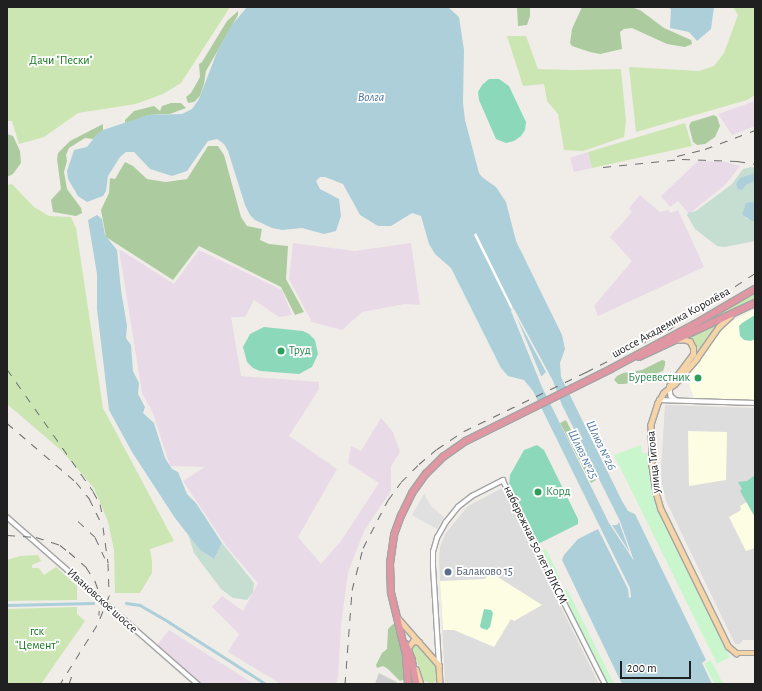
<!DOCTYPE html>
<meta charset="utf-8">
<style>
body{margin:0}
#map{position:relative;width:762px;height:691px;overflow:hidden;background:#f0ede8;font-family:"Alegreya Sans",sans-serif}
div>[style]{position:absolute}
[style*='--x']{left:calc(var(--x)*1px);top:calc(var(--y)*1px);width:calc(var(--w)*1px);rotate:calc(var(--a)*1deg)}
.residential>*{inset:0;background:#dedddd}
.industrial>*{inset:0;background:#e8dae6}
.education>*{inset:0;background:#fdfde4}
.religious>*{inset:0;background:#cecece}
.grass>*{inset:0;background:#cbe6b2}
.forest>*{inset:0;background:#accca0}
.wetland>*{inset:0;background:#c6ddd2}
.park>*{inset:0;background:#c9f6cd}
.pitch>*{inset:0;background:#8cd8bb}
.parking>*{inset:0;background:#e0e0e0}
.water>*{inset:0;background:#accfda}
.pier>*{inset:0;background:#fff}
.canal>*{height:2.5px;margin:-1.25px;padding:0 1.25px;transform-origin:1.25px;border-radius:1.25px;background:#accfda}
.roads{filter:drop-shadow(1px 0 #a4a4a4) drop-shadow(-1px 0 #a4a4a4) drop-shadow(0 1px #a4a4a4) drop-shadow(0 -1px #a4a4a4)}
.minor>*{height:3.5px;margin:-1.75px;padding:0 1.75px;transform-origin:1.75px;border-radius:1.75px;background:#fff}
.major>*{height:4.5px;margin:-2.25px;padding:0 2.25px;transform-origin:2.25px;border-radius:2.25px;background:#f5d4a8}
.highway>*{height:5.5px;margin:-2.75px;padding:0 2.75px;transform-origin:2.75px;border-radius:2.75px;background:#e196a4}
.rail>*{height:1px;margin-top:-0.5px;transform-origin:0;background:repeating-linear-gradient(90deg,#6e6e6e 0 8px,transparent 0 16px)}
.dots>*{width:11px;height:11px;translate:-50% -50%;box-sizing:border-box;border:2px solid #fff;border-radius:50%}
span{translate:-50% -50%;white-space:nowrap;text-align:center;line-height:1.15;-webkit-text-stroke:3.5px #fff;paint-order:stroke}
.park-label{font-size:12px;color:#15781e}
.street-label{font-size:12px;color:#202020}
.leisure-label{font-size:12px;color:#27864d}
.left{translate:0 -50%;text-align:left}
.right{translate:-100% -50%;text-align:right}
.service-label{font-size:12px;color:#4e5e75}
.water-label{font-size:13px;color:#5079a1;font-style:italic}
.frame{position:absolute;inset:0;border:8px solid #202020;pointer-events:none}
.scale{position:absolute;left:620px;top:661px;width:71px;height:18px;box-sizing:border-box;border:2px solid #202020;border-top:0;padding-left:5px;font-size:12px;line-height:14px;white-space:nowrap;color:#202020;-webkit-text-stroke:3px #fff;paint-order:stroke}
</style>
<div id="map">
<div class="residential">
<i style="clip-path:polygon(665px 405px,755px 408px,755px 640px,743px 640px,740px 644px,735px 644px,666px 501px,662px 484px,661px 469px)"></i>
<i style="clip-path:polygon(502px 488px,599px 684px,445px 684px,439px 560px,440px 547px,445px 534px,468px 506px)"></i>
</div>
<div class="industrial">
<i style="clip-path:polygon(755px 101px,755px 126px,732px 135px,718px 114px)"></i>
<i style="clip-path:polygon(588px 152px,592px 168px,574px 172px,570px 158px)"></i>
<i style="clip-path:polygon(698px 161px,726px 162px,740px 166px,726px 184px,689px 214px,678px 201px,670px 207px,661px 196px)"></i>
<i style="clip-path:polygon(640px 195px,660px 212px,668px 210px,671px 213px,678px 210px,704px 267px,598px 316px,594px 306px,632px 261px,610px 237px,632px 212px,629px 208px)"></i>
<i style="clip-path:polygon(293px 243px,355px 251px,411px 243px,420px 305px,405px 304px,362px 312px,342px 330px,312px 322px,289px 279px)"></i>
<i style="clip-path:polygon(119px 249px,174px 284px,199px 250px,282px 290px,292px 315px,279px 317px,254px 300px,245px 317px,231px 317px,241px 376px,319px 382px,319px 389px,289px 436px,337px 469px,298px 537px,321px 564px,341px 541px,379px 483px,348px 463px,351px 446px,361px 451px,381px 418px,393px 432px,400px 452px,391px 466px,391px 491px,365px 529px,348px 572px,341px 626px,338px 676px,336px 684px,281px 684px,228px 652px,239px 634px,212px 607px,222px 596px,243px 611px,258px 583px,227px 547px,183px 481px,205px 467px,170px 466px,153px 413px,142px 393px)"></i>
<i style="clip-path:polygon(169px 630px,254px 684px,201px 684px,157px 645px)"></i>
</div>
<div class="education">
<i style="clip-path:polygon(755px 309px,755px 400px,694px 398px,686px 375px,727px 324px)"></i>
<i style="clip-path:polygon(688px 431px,727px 432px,726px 480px,689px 486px)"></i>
<i style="clip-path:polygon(747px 502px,755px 517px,755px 548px,746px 551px,729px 517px,741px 510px,740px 506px)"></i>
<i style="clip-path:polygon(490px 572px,542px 605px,514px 621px,511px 619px,494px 647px,454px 630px,443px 630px,440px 581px,485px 579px)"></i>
</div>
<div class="religious">
<i style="clip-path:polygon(379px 673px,400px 684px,375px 684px)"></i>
</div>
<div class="grass">
<i style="clip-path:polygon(7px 7px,230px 7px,181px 83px,163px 94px,136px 104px,78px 113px,44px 137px,19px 144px,12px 121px,7px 121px)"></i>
<i style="clip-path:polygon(733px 7px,755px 7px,755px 95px,747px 100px,636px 132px,629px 67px,699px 71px,714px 66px,724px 53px,738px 15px)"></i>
<i style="clip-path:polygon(507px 36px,526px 36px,538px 69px,572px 70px,621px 69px,626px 121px,624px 137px,583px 151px,564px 150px,558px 114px,547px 101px,544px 84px,523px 86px)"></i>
<i style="clip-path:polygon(685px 123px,692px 146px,592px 168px,588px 152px)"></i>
<i style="clip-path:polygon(12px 184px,34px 207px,49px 216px,71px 217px,76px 228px,103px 408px,174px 541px,150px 549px,152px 561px,152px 573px,140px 593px,115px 593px,114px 550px,108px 522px,94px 488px,62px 451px,7px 404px,7px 185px)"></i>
<i style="clip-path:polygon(755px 291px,755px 300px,720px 318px,668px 340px)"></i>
<i style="clip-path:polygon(720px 323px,714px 331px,694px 360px,696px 348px,695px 344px,687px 338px)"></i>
<i style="clip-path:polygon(38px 555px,41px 561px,32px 565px,32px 568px,39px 568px,44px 575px,56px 567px,77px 586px,77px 600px,7px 601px,7px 560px,20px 556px)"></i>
<i style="clip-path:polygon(77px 607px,77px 614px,85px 621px,41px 684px,7px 684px,7px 609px)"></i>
<i style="clip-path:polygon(417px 643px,437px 666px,438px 679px,432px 684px,424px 681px,411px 646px,411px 644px)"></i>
</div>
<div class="forest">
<i style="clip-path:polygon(517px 7px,530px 7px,530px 16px,527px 25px,518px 26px)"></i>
<i style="clip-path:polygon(582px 7px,631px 7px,640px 10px,664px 28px,691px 40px,692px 44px,685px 47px,667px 44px,632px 28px,624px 29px,620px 32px,622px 49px,600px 54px,590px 52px,572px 46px,570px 43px,572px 29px)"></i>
<i style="clip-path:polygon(238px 11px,238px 15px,206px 71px,204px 84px,200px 96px,194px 102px,188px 103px,186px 97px,191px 93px,200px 77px,199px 64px,202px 62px,227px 21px)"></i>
<i style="clip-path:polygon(171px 103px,181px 103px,186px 108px,170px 114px,148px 115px,125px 124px,125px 120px,134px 111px,154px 106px,160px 111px,162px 106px)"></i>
<i style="clip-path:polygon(714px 115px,717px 117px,720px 126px,715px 137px,705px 144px,697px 145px,693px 142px,689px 126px,691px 122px)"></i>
<i style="clip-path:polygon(103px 124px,103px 130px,93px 139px,85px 138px,69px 148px,66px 155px,67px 161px,64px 172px,67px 189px,81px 208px,82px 213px,76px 216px,53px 212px,51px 200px,61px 189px,57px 159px,58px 153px,70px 141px)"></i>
<i style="clip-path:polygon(7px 134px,13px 136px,20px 151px,21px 163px,13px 174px,7px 177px)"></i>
<i style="clip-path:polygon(208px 146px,218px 146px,224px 155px,241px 217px,247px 226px,262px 229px,260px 240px,269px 244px,288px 246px,286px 279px,304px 312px,295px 315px,281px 287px,199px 246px,173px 280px,106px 237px,101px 210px,109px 193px,110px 178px,115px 179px,125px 162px,133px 166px,147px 179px,166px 182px,187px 179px)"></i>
<i style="clip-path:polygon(662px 360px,665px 361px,665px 365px,663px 371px,653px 375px,625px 384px,618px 384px,614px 380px,617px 376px,623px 373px,642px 370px)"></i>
<i style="clip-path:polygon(566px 420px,596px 480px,591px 483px,560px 423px)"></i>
<i style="clip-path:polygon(393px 624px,395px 625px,401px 647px,405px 673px,405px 679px,400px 681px,388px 669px,383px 666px,377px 668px,376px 665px,382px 653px,387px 649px,388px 629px)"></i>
</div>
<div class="wetland">
<i style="clip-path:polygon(751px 167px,755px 168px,755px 173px,746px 185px,755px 181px,755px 203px,753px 202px,742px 215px,747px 219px,755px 221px,755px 241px,725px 247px,717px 246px,695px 229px,687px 215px,688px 213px,696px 211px,732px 184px,743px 169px)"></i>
<i style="clip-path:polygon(188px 534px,200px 550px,214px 559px,222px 543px,254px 583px,253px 592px,247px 600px,233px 598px,221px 589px,194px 553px)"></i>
</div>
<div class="park">
<i style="clip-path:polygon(641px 445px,642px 453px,647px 453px,655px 502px,730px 657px,717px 664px,614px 455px)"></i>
<i style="clip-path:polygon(546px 549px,560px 578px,555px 581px,541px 552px)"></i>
<i style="clip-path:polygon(567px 589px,614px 684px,606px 684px,560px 592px)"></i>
<i style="clip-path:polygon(711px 660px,721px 680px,724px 684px,715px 684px,704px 664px)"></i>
</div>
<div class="pitch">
<i style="clip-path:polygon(489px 79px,499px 79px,509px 86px,526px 122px,525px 130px,521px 136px,514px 141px,506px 143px,496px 139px,479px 100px,478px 92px,482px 85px)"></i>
<i style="clip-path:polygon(755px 315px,755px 339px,751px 341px,744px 340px,740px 336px,739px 326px,742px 323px)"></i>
<i style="clip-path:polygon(264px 327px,303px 331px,309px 334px,315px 340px,318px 354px,312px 367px,299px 374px,260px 371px,253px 368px,247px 362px,243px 347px,250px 334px)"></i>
<i style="clip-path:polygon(537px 445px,544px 450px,578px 519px,578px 524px,538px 544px,509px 486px,510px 475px,524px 450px)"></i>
<i style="clip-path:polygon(755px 475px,755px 517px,740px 491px,742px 489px,738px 482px,747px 481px)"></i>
<i style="clip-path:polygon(484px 609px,491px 610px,493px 613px,490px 627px,487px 630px,481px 628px,480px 626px)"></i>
</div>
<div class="parking">
<i style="clip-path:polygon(424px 494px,432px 507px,444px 517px,437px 529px,412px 515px)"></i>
</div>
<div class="water">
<i style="clip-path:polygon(evenodd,247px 7px,448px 7px,459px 17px,464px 50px,463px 103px,465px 120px,479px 173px,482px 177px,496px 187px,506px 202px,516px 241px,562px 335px,565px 349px,560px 363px,561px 377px,622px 501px,628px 511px,635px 514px,706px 660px,702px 663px,712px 684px,624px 684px,621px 682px,562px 560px,564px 555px,578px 539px,598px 529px,628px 589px,629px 598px,631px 597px,630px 588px,533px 391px,524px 380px,508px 376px,501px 368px,451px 268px,435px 254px,429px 244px,421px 216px,412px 213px,391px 226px,378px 226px,360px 215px,343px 184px,325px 177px,320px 177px,316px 181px,320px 189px,339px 199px,341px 216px,336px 231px,324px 234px,302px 228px,282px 230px,272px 228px,255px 220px,250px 215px,245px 205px,228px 151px,224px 144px,217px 139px,208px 141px,187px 171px,172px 176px,150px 169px,134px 152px,126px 152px,120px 157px,108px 176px,106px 191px,103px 196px,87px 202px,78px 196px,68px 179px,67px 171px,74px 150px,87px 147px,97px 134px,103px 130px,148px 115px,182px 114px,192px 109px,199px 99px,217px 52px,231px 26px,247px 7px,512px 308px,514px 309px,553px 381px,562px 405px,620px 521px,634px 561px,609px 523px,542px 387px,511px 311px,512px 308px)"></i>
<i style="clip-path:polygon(667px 7px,714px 7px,711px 29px,697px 41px,689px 32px,670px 28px,671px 9px)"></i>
<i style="clip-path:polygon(755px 173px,755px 181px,746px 185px,742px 190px,738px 189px,736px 184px,740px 178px)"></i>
<i style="clip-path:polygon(753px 202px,755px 203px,755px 221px,752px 221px,742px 215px,746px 203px)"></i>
<i style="clip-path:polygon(97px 215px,102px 219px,105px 235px,117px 250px,121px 290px,127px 326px,126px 338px,131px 345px,133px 371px,139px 383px,138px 394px,145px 407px,143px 413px,154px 423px,165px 458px,172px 469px,178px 472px,187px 494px,196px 503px,222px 543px,214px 559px,200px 550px,175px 518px,132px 452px,109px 410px,97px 309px,97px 274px,88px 220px)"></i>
<i style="clip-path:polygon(517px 318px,546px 372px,542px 376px,541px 376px)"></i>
<i style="clip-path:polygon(619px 522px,630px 553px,612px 525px,617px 525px)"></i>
</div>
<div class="pier">
<i style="clip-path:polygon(476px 233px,513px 308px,511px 309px,474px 235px)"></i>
</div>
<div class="canal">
<i style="--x:126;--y:603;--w:14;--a:8"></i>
<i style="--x:140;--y:605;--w:34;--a:30"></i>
<i style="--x:169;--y:622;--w:115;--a:32.6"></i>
<i style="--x:7;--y:605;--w:86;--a:-1.3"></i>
</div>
<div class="roads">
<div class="minor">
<i style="--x:670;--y:388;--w:8;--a:83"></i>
<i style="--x:671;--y:396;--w:6;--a:39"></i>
<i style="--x:659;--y:400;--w:96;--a:1.8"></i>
<i style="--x:7;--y:517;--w:254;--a:41.2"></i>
<i style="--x:439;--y:665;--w:99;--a:-93.5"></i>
<i style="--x:433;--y:566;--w:14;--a:-90"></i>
<i style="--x:433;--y:552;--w:15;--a:-74"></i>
<i style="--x:437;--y:538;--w:18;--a:-61"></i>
<i style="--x:446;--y:522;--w:19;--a:-51"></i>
<i style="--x:458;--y:507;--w:18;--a:-38"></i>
<i style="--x:472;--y:496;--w:35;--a:-27"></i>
<i style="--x:503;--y:480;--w:228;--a:63.4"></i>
</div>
<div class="major">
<i style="--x:731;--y:316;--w:16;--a:137"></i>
<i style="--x:719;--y:327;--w:39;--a:125"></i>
<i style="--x:697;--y:359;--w:33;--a:131"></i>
<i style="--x:675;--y:384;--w:14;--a:141"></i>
<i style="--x:664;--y:393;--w:12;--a:121"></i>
<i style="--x:658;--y:403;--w:23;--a:108"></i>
<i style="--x:651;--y:425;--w:40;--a:88.6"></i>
<i style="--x:652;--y:465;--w:27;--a:82"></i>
<i style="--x:656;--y:492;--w:18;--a:74"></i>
<i style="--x:661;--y:509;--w:153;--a:63.9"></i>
<i style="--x:728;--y:646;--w:11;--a:41"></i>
<i style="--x:736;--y:653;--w:19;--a:0"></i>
<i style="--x:669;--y:386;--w:40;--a:-53"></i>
<i style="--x:693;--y:354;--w:6;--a:-90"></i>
<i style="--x:693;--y:348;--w:7;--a:-117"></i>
<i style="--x:690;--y:342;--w:5;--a:-158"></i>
<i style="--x:685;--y:340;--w:7;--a:180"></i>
<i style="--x:397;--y:617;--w:64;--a:48.8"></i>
<i style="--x:439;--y:665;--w:19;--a:87"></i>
<i style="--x:407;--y:649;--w:10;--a:-53"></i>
<i style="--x:413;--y:641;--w:6;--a:9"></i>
<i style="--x:416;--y:669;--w:16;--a:72"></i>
</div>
<div class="highway">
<i style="--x:639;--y:357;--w:128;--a:-25"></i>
<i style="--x:406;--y:644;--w:16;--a:68"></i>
<i style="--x:412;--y:659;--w:25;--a:79"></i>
<i style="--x:408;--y:684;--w:29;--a:-94"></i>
<i style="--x:406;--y:655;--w:64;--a:-103.6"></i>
<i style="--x:391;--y:593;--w:29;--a:-92"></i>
<i style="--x:390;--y:564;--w:29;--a:-82"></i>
<i style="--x:394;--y:535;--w:20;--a:-70"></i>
<i style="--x:401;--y:516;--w:25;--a:-64"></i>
<i style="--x:412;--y:493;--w:24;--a:-54"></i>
<i style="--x:426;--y:474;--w:24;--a:-45"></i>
<i style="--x:443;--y:457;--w:28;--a:-35"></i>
<i style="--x:466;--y:441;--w:162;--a:-26.4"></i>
<i style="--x:611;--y:369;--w:95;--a:-28.2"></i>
<i style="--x:695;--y:324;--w:69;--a:-30.3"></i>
</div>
</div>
<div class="rail">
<i style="--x:677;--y:156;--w:29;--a:-14"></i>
<i style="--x:705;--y:149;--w:53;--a:-20.8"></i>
<i style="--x:603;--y:167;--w:79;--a:-5.8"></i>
<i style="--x:682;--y:159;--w:55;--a:2.1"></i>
<i style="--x:737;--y:161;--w:18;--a:9"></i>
<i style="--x:7;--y:369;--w:149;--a:54.8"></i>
<i style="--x:93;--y:491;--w:15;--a:62"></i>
<i style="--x:100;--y:504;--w:14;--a:78"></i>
<i style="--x:7;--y:423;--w:91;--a:40.5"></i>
<i style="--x:76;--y:482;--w:21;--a:51"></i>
<i style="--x:89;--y:498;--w:32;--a:64"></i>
<i style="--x:103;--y:527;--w:36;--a:82"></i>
<i style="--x:108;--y:563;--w:33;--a:88"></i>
<i style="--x:109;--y:596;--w:31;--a:112"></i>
<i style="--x:97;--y:625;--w:70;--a:122.1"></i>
<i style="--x:78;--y:521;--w:23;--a:43"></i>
<i style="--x:95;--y:537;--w:23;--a:65"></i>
<i style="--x:7;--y:535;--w:29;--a:4"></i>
<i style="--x:36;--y:537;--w:25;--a:18"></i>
<i style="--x:60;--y:545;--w:11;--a:38"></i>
<i style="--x:69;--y:552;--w:23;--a:41"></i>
<i style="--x:86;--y:567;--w:17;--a:57"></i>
<i style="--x:95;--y:581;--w:15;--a:70"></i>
<i style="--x:100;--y:595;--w:20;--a:93"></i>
<i style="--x:69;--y:684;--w:16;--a:-72"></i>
<i style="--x:345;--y:684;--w:94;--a:-85.7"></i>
<i style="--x:352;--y:590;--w:43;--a:-75.3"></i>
<i style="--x:363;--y:548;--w:54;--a:-62.5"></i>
<i style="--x:388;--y:500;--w:22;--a:-54"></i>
<i style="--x:401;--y:482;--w:25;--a:-45"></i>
<i style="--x:419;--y:464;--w:23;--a:-40"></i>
<i style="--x:437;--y:449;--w:32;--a:-34"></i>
<i style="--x:464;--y:431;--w:136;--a:-25.8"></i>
<i style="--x:586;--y:372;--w:92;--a:-27.1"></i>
<i style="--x:668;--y:330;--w:104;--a:-33.2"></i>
</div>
<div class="dots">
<i style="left:281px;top:351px;background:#2e9e5b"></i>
<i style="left:698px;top:378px;background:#2e9e5b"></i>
<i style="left:538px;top:492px;background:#2e9e5b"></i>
<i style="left:448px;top:572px;background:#5c6f8a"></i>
</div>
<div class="park-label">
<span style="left:61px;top:61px">Дачи "Пески"</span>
<span style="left:37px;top:639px">гск<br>"Цемент"</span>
</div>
<div class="street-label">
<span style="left:671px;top:323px;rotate:-29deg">шоссе Академика Королёва</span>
<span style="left:654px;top:462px;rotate:-95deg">улица Титова</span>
<span style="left:535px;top:545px;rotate:64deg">набережная 50 лет ВЛКСМ</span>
<span style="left:102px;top:601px;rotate:42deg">Ивановское шоссе</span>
</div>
<div class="leisure-label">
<span class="left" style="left:289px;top:351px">Труд</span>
<span class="right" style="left:690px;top:378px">Буревестник</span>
<span class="left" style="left:546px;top:492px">Корд</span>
</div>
<div class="service-label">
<span class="left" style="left:456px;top:572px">Балаково 15</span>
</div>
<div class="water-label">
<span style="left:371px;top:98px">Волга</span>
<span style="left:600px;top:446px;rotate:64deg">Шлюз №26</span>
<span style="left:582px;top:455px;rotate:64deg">Шлюз №25</span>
</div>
<div class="frame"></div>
<div class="scale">200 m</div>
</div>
